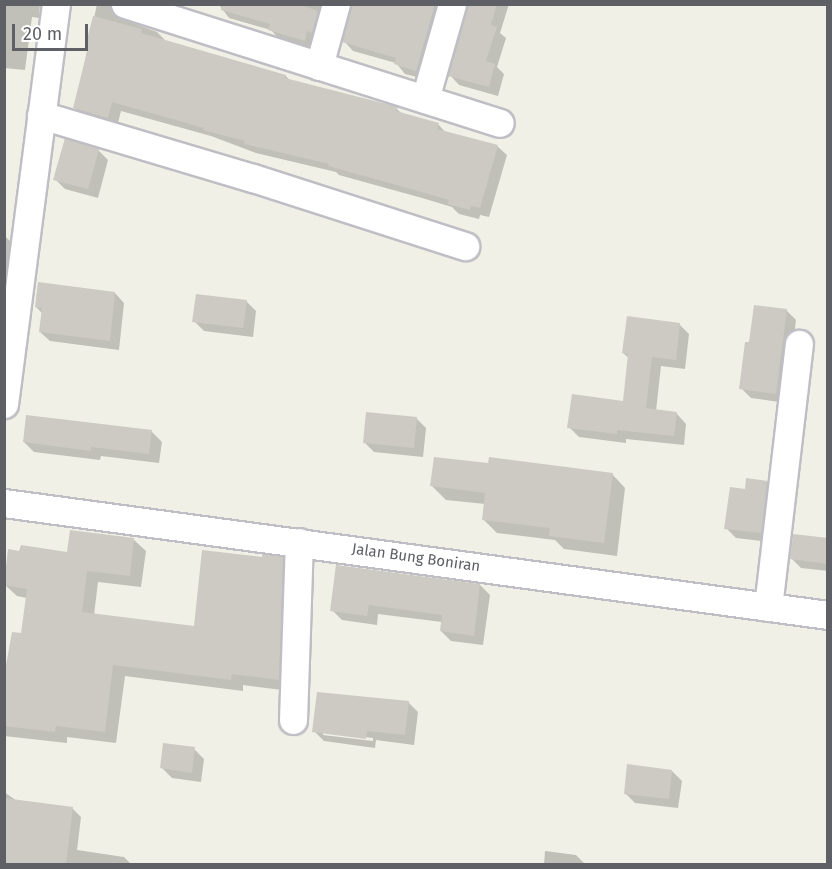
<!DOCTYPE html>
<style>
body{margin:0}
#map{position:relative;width:832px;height:869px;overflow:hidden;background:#f0f0e6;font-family:"Fira Sans",sans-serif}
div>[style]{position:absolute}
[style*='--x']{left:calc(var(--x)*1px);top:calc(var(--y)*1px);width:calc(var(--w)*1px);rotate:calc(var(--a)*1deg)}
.shadow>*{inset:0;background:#0003}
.building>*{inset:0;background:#cccac3}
.roads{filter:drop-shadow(2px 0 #bebec4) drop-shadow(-2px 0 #bebec4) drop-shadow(0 2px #bebec4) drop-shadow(0 -2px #bebec4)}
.street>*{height:27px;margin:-13.5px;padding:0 13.5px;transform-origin:13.5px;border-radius:13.5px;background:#fff}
span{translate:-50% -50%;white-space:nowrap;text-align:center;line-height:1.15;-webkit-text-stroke:5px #fff;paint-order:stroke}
.street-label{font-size:15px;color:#5e6066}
.frame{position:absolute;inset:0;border:6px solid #5e6066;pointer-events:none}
.scale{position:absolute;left:12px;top:24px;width:76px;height:27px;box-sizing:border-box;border:3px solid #5e6066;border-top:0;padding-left:8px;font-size:18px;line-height:21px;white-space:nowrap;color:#5e6066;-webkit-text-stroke:4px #fff;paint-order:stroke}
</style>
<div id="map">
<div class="shadow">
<i style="clip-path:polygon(4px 4px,40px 4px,39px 18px,32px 17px,25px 70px,4px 68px)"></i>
<i style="clip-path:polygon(97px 4px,122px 4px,119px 18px,157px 32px,167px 42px,286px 76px,290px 81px,397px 109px,403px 115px,438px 124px,446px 133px,497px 146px,507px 155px,489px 217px,480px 215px,479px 219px,459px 214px,452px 207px,422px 198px,339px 175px,336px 172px,256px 153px,211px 136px,121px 111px,117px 127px,84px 117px,75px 108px)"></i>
<i style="clip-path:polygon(214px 4px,333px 4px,314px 50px,279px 39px,271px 30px,229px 18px,220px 6px)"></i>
<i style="clip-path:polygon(352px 4px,451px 4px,425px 79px,405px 74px,396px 63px,353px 51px,344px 41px)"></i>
<i style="clip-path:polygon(468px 4px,509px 4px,500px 33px,506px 38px,497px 67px,504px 74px,498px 96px,459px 85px,450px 75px)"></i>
<i style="clip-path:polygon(98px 150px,108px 160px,98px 198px,65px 189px,55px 179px)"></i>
<i style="clip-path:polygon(4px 235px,13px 244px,8px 283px,4px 283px)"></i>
<i style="clip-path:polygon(115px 293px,124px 303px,119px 350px,50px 341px,40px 332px,42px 313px,36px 307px)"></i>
<i style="clip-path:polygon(246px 301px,256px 311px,253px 337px,204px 331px,194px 321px)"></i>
<i style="clip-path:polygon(786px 310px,796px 320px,786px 403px,751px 398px,741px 388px,750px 344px)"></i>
<i style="clip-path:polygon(679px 324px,689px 334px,685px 369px,661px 366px,656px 411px,677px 414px,686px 424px,684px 445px,626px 439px,626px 443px,579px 437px,569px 427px,624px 403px,629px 358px,623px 353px)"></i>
<i style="clip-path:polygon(416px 418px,426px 428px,423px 457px,374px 452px,364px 442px)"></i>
<i style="clip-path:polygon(152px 432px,162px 442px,159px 463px,101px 456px,100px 460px,34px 452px,24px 442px)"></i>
<i style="clip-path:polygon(612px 474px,625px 488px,617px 556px,564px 549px,555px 540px,497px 533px,483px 519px,485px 504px,446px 500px,432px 486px)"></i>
<i style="clip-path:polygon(766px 482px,776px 492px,770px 542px,736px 538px,726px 528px,746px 490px)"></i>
<i style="clip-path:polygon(828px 539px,828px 571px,801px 568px,791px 558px)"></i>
<i style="clip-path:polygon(134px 540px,146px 551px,141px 587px,98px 582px,94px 615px,195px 628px,263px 559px,282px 558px,294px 570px,290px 691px,243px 685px,243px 691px,125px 676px,116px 743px,67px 737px,67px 743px,4px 736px,4px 677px,23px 634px,27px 598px,17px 596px,5px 585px,69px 553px)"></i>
<i style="clip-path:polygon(480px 585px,490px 595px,483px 645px,451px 641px,441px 631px,442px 622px,378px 614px,377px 625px,342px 620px,332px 610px)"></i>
<i style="clip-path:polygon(evenodd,408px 702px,418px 712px,414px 745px,376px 740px,375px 748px,324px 741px,314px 731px,408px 702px,323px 732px,373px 738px,373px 741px,323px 735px,323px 732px)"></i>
<i style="clip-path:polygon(194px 749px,204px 759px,201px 782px,172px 778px,162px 768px)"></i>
<i style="clip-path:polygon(672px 771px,682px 781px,678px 808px,635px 803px,625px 793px)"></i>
<i style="clip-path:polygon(4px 792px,17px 801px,72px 808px,81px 817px,77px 850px,124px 857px,131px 864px,4px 864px)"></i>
<i style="clip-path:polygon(545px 851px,576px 855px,585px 864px,544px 864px)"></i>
</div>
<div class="building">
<i style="clip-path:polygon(222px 4px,298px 4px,318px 11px,312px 33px,307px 31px,305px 41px,268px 30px,270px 24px,221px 10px)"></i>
<i style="clip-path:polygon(353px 4px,435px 4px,416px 71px,394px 64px,396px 58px,342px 42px)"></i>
<i style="clip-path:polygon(467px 4px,497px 4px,491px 25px,497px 27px,486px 61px,495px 64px,489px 87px,448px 76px)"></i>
<i style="clip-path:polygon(93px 16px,142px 29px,141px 33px,286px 75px,285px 78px,398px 107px,396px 111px,439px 123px,437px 129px,498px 145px,480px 208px,471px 206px,470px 210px,447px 204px,449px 200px,411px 189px,328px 166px,329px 164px,244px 144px,245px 141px,203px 130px,204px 128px,112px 102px,108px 118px,73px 108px,88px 48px,85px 47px)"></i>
<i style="clip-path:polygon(65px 138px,99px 149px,88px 189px,53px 180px)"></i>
<i style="clip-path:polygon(38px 282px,115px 292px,110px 341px,39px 332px,42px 308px,35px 307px)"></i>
<i style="clip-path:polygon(196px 294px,247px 300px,243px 328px,192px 322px)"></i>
<i style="clip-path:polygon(754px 305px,787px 309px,776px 394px,739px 389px,745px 342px,749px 342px)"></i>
<i style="clip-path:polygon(627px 316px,680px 323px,676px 360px,652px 357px,646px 408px,677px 412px,674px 436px,617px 430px,617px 434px,567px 428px,572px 394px,623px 401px,628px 354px,622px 353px)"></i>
<i style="clip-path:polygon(366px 412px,417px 417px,414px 448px,363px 443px)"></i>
<i style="clip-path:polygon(26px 415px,152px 430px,149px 454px,91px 447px,91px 451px,23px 442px)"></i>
<i style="clip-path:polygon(434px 457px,488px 463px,489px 457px,613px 473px,604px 543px,549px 536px,550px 528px,482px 520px,485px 493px,430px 486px)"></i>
<i style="clip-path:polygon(746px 478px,767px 481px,761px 533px,724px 529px,730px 487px,745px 489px)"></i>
<i style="clip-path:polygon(70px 530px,134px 538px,130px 576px,87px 571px,82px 612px,194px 626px,202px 550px,262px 557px,262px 554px,283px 557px,279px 680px,232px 674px,231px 680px,113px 665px,105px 732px,56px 726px,55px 732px,4px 726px,4px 676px,12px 632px,21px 633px,27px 589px,4px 585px,8px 549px,19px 551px,21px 545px,67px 552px)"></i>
<i style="clip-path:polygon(793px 534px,828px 538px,828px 564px,790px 559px)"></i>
<i style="clip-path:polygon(336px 565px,480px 584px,474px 636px,440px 631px,442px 615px,369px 605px,367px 616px,330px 611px)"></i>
<i style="clip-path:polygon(317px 692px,409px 701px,405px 735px,367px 731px,366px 739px,312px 732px)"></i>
<i style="clip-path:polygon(163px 743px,195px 747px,192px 773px,160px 768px)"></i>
<i style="clip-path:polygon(627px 764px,672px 770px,669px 799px,624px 794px)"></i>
<i style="clip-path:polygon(4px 798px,73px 807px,66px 864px,4px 864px)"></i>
</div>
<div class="roads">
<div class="street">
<i style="--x:125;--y:4;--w:393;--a:17.6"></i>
<i style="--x:319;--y:66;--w:64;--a:-74.7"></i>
<i style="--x:425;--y:99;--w:99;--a:-74.1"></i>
<i style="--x:41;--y:115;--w:221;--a:16.6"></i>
<i style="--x:253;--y:178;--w:223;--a:17.8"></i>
<i style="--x:4;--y:404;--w:403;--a:-82.6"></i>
<i style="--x:4;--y:503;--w:832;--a:7.74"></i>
<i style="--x:768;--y:607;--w:265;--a:-83.3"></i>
<i style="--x:293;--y:720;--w:178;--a:-88.1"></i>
</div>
</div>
<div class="street-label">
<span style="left:416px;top:558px;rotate:8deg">Jalan Bung Boniran</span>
</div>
<div class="frame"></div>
<div class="scale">20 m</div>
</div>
